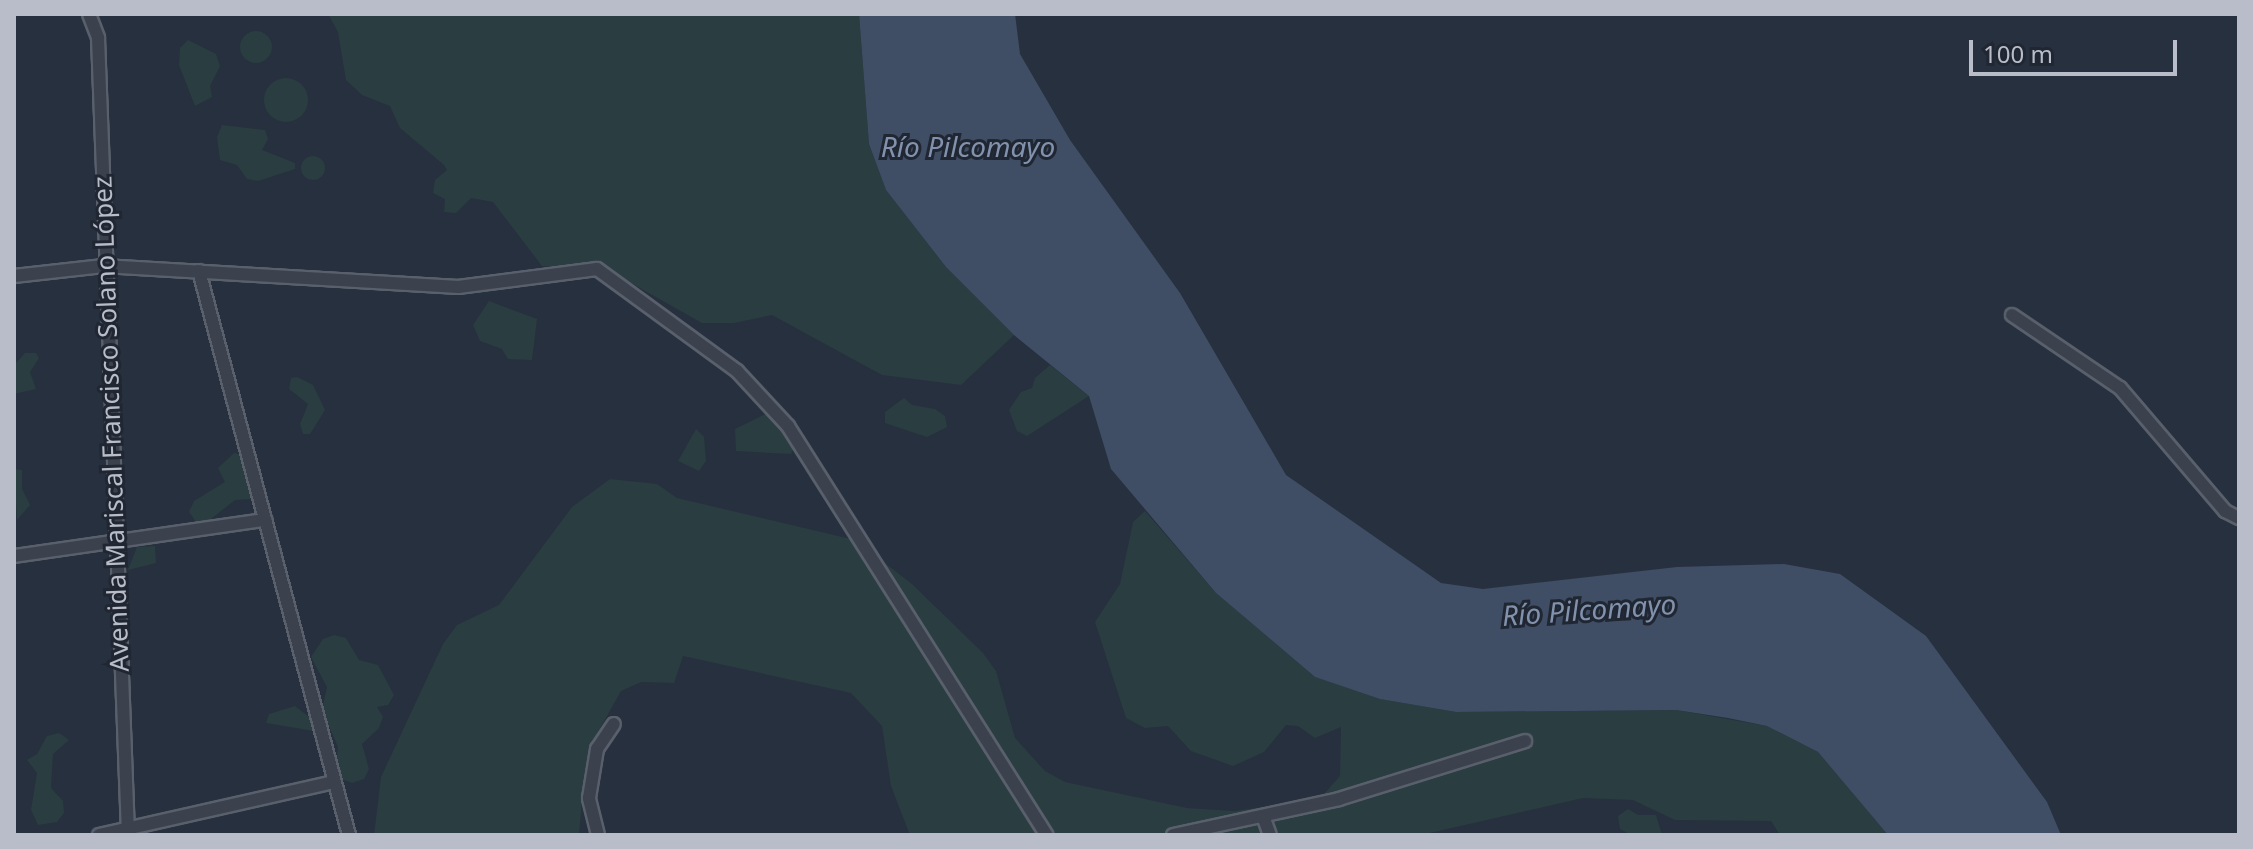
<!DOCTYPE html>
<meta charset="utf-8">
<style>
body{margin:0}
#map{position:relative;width:2253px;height:849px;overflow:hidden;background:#27303e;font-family:"Noto Sans",sans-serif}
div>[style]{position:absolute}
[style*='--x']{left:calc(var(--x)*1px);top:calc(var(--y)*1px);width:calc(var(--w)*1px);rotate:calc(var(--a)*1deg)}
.green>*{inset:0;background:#2a3d40}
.round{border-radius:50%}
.water>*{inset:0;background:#3f4d65}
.roads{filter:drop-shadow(2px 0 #59606c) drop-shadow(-2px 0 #59606c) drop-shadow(0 2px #59606c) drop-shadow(0 -2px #59606c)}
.minor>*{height:12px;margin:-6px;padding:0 6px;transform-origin:6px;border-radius:6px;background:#3b424e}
span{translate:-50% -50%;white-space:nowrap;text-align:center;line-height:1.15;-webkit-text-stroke:6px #202733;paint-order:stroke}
.street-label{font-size:26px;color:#b8bdc9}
.water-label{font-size:28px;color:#8292ad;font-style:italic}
.frame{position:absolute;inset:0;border:16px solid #b8bdc9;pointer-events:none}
.scale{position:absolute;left:1969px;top:40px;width:208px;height:36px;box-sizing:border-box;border:4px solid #b8bdc9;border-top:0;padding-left:10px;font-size:24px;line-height:28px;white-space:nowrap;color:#b8bdc9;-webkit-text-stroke:6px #202733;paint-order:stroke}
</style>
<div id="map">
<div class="green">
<i style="clip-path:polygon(328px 14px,859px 14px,869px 144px,886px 190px,946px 267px,1014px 335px,961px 385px,882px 375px,772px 315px,734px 323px,702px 323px,608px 270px,542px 266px,493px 202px,471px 198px,456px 213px,444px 212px,445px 199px,433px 193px,435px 180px,447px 170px,444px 165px,400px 128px,390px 106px,362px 95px,346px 80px,338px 32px)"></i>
<i class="round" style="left:240px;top:31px;width:32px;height:32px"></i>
<i style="clip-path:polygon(188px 40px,216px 54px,220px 66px,210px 86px,212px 97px,195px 106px,179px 65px,180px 48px)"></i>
<i class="round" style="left:264px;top:78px;width:44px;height:44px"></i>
<i style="clip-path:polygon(222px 125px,265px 130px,268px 139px,262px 150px,295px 163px,295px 169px,258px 181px,247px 179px,237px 165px,220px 160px,217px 137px)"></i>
<i class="round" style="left:301px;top:156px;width:24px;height:24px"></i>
<i style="clip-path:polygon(489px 301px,537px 319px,532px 360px,508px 359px,502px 349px,480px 341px,473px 325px)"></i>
<i style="clip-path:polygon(25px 353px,36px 353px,39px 358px,30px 372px,36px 389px,14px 394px,14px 365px)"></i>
<i style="clip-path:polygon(1050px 365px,1089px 396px,1027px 436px,1017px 431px,1009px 410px,1021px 392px,1032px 388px,1035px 378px)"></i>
<i style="clip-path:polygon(297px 377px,313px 385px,325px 410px,310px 434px,303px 434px,300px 424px,308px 404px,289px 389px,291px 378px)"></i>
<i style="clip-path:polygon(904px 398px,912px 405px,935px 409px,945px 416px,947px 427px,927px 437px,885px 423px,885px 412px)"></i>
<i style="clip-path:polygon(776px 409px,800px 435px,791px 454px,736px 451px,735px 429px)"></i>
<i style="clip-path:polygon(696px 429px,704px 437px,706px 461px,699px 471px,678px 461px)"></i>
<i style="clip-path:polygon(234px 453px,246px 456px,252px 499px,235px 500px,207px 522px,196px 522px,189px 512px,194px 501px,225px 482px,218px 468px)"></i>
<i style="clip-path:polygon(14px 469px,22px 470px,22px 489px,30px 505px,17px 520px)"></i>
<i style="clip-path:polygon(610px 479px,657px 484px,677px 498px,855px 540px,912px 584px,983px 653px,996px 671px,1015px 738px,1045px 771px,1065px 782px,1187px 808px,1234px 811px,1302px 802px,1324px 794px,1340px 776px,1341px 727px,1315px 738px,1298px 726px,1286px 725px,1264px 752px,1233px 766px,1191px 751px,1168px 726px,1145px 728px,1126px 718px,1095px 622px,1120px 584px,1133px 522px,1145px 511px,1216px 593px,1315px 677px,1381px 699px,1456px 712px,1676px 710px,1767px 726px,1818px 752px,1888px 835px,1780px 835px,1771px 821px,1675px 820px,1633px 800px,1583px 798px,1421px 835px,910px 835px,891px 786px,882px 726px,851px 693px,683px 656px,674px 683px,641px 682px,621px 691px,598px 732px,583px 787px,579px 835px,374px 835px,381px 777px,443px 644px,457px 625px,499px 605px,572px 507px)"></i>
<i style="clip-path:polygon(155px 546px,156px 563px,128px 570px,137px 547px)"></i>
<i style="clip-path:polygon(334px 635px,346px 638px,359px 660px,378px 665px,394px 695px,388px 705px,377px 707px,383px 717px,379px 728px,362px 744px,369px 769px,364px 779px,352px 783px,341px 779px,336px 769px,338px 747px,322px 710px,327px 687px,311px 657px,323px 639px)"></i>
<i style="clip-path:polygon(295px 706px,313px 720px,314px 731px,266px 723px,269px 714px)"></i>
<i style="clip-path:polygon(59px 733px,69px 740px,53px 754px,51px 788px,63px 801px,64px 813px,57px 822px,38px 825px,31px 810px,37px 773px,27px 760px,37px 754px,47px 736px)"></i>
<i style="clip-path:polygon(1628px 809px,1638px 815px,1656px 815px,1662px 835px,1631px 835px,1620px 829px,1618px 816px)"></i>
</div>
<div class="water">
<i style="clip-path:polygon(859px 14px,1015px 14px,1020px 54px,1070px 140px,1180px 293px,1286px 475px,1441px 583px,1483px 589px,1677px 567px,1784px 564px,1840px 574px,1926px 636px,2047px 802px,2061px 835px,1888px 835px,1818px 752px,1767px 726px,1728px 718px,1676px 710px,1456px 712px,1380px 699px,1315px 677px,1216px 593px,1111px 469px,1089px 396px,1014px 335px,946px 267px,886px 190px,869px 144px)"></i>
</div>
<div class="roads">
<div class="minor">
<i style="--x:89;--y:14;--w:26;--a:69"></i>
<i style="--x:98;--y:38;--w:798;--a:87.84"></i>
<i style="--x:199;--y:271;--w:584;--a:75.11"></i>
<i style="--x:14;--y:276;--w:90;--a:-6.4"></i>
<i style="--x:103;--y:266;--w:356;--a:3.4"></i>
<i style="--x:458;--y:287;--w:140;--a:-7.4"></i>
<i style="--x:597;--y:269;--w:173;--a:36.1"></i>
<i style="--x:737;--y:371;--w:75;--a:47.2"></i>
<i style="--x:788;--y:426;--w:484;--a:57.7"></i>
<i style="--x:2012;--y:315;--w:130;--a:34.1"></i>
<i style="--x:2120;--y:388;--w:162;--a:49.5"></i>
<i style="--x:2225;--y:511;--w:16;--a:27"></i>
<i style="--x:14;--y:556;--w:254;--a:-8.2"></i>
<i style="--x:1263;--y:816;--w:20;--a:70"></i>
<i style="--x:99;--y:835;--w:241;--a:-12.7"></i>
<i style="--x:598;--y:835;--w:38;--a:-104"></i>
<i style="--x:589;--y:798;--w:50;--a:-80.7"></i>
<i style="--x:597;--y:749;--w:30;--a:-56"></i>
<i style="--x:1173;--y:835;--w:170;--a:-12.2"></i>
<i style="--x:1339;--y:799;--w:195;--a:-17.3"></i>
</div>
</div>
<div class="street-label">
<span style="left:111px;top:424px;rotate:-92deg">Avenida Mariscal Francisco Solano López</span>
</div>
<div class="water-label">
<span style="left:968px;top:146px">Río Pilcomayo</span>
<span style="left:1589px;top:609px;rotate:-4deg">Río Pilcomayo</span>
</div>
<div class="frame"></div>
<div class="scale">100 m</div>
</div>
